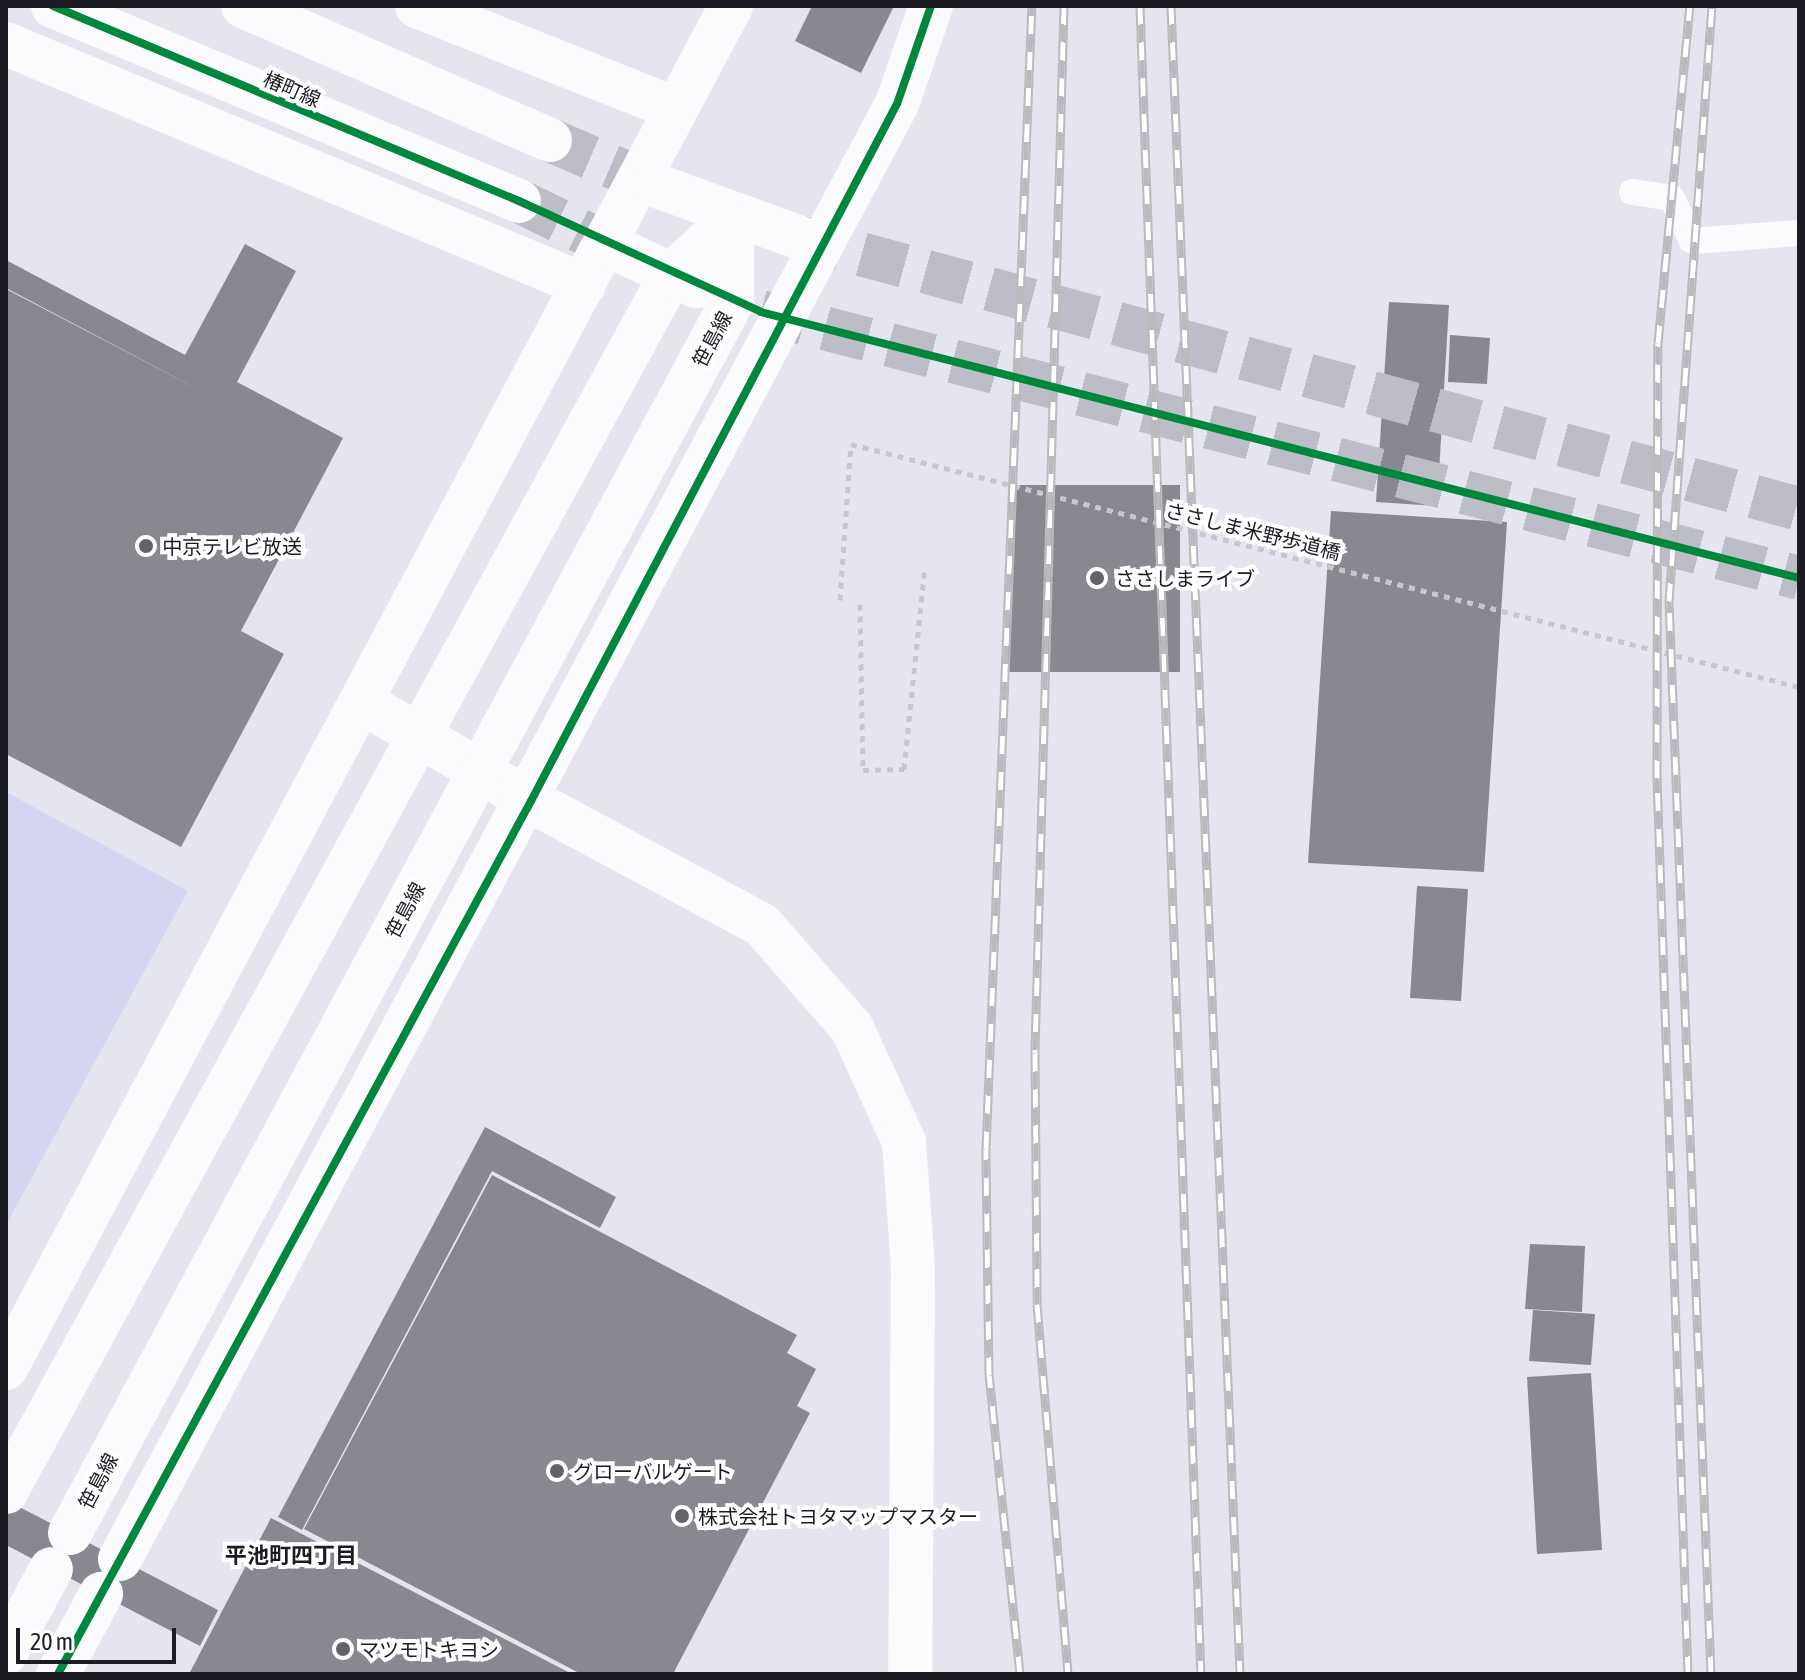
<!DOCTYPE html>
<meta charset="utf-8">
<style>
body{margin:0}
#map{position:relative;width:1805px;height:1680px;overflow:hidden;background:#e5e5f0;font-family:"Asap Condensed","Noto Sans JP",sans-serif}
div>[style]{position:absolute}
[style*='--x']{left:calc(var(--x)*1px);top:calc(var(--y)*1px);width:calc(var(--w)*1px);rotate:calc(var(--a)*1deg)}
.green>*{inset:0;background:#d4d6f1}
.building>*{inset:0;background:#888990}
.secondary-tunnel>*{height:44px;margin-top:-22px;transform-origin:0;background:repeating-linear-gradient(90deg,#bdbdc7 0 44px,transparent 0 66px)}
.path>*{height:5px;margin-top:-2.5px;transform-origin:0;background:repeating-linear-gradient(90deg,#c8c8cc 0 6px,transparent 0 12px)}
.lane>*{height:26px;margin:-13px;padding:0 13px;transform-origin:13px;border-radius:13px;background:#fbfbfd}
.street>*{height:44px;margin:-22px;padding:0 22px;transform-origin:22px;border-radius:22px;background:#fbfbfd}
.secondary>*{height:44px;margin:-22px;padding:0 22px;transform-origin:22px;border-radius:22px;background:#fbfbfd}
.rail>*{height:9px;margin-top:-4.5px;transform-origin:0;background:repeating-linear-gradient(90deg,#fff 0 18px,#bababe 0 36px);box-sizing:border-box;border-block:2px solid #bababe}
.cycleway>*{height:8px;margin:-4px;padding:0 4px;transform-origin:4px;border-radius:4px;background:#00873e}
.dots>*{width:22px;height:22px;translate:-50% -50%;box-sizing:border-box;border:4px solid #fff;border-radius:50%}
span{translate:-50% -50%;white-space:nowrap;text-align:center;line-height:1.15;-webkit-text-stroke:8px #fff;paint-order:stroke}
.street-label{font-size:20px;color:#1b1c23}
.poi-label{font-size:20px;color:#1b1c23}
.left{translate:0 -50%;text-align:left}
.neighbourhood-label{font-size:22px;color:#1b1c23;font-weight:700}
.frame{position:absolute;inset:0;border:8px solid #1b1c23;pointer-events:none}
.scale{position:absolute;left:16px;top:1628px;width:160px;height:36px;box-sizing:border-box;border:4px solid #1b1c23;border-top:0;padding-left:10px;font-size:24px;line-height:28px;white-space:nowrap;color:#1b1c23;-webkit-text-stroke:6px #fff;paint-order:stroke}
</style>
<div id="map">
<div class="green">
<i style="clip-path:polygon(6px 792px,188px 891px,6px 1225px)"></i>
</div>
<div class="building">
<i style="clip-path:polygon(812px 6px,894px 6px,861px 73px,795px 41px)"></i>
<i style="clip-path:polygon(245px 244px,296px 271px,237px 382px,343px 438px,241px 631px,284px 654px,181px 847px,6px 754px,6px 289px,211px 396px,6px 288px,6px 260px,185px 355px)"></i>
<i style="clip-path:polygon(1389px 302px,1449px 305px,1437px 506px,1376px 502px)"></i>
<i style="clip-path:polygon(1450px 335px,1490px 338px,1487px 384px,1448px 382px)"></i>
<i style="clip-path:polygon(1009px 485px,1180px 485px,1180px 672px,1007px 672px)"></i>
<i style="clip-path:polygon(1331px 511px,1507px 522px,1484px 872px,1308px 863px)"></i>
<i style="clip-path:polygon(1417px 886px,1468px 889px,1461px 1001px,1410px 998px)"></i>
<i style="clip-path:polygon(485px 1127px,616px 1197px,600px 1228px,492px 1171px,302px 1530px,278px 1517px)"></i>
<i style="clip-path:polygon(492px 1175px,797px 1335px,787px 1353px,816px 1369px,797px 1406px,810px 1413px,673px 1674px,581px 1674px,304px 1529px)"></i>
<i style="clip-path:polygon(1530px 1244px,1585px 1246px,1582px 1312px,1525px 1309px)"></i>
<i style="clip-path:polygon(1533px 1310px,1595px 1314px,1591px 1365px,1529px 1361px)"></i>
<i style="clip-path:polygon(1591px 1373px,1602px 1550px,1537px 1554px,1527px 1377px)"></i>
<i style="clip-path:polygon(6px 1500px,218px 1610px,200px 1646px,6px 1545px)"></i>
<i style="clip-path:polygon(271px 1518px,572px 1674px,189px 1674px)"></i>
</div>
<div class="secondary-tunnel">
<i style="--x:550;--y:140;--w:116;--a:23.3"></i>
<i style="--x:519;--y:201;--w:116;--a:26.1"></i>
<i style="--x:798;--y:237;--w:1037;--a:15.2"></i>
<i style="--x:761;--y:312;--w:1072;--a:14.37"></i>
</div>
<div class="path">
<i style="--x:840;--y:600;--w:156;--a:-86"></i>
<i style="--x:851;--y:444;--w:979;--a:14.38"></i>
<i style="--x:860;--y:604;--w:166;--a:89"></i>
<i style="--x:863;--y:770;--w:41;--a:-1.4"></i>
<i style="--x:904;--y:769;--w:203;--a:-84.1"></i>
</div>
<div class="lane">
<i style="--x:1632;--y:192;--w:40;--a:8.5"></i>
<i style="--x:1672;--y:198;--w:47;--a:65.1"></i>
<i style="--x:1692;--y:241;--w:107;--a:-4.3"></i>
</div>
<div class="street">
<i style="--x:417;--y:6;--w:279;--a:21.7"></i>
<i style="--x:6;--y:44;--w:626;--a:22.63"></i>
<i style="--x:362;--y:702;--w:196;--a:30.4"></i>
<i style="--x:6;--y:1368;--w:1543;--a:-61.97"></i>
<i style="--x:120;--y:1559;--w:1649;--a:-61.9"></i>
<i style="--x:897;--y:104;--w:104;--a:-70.9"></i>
<i style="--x:58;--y:1674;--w:91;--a:-61.7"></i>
</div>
<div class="secondary">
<i style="--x:53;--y:6;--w:505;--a:22.71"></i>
<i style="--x:243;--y:6;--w:335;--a:23.6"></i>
<i style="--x:657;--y:186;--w:150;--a:19.9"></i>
<i style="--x:623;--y:252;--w:81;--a:25"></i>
<i style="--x:531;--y:801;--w:262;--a:28.2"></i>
<i style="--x:762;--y:925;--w:137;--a:48.9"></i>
<i style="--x:852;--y:1028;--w:125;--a:65.5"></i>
<i style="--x:904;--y:1142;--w:126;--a:85.9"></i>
<i style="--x:913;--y:1268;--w:406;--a:90.4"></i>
<i style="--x:6;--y:1492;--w:1387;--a:-61.35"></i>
<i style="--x:671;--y:275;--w:83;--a:-42.6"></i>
<i style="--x:70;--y:1533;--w:1398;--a:-61.73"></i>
<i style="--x:732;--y:302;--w:83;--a:-90"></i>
<i style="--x:6;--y:1653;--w:95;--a:-61.8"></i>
</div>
<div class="rail">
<i style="--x:1064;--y:6;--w:1047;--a:91.59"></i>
<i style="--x:1035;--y:1053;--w:251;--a:89.5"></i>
<i style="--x:1037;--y:1304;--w:371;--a:85.2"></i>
<i style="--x:1140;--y:6;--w:1669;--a:87.91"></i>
<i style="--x:1171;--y:6;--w:1669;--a:87.63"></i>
<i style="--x:1020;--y:1674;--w:301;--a:-95.9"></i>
<i style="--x:989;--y:1375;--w:226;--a:-90.8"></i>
<i style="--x:986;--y:1149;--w:1144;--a:-87.7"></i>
<i style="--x:1688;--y:1674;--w:897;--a:-91.98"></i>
<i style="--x:1657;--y:778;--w:435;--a:-89.9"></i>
<i style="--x:1658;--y:343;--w:339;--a:-84.6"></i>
<i style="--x:1711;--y:1674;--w:1074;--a:-92.24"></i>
<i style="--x:1669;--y:601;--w:597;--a:-85.87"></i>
</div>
<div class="cycleway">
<i style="--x:53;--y:6;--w:505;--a:22.71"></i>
<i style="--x:519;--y:201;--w:266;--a:24.6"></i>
<i style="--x:761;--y:312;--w:1072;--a:14.37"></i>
<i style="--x:58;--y:1674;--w:993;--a:-61.55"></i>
<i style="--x:531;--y:801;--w:787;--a:-62.3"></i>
<i style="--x:897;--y:104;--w:104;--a:-70.9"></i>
</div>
<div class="dots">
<i style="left:146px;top:546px;background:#62626b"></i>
<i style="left:1097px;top:578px;background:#62626b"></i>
<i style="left:557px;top:1471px;background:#62626b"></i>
<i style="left:682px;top:1516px;background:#62626b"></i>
<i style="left:343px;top:1649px;background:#62626b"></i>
</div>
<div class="street-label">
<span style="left:292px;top:89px;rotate:23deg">椿町線</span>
<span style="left:712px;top:339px;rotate:-62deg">笹島線</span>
<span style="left:1253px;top:531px;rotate:14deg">ささしま米野歩道橋</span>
<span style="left:405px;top:910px;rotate:-62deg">笹島線</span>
<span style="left:98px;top:1481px;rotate:-62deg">笹島線</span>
</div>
<div class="poi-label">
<span class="left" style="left:162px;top:546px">中京テレビ放送</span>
<span class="left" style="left:1115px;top:578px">ささしまライブ</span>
<span class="left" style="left:573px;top:1471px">グローバルゲート</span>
<span class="left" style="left:698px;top:1516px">株式会社トヨタマップマスター</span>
<span class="left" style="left:359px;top:1649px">マツモトキヨシ</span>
</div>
<div class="neighbourhood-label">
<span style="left:291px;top:1556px">平池町四丁目</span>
</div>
<div class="frame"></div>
<div class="scale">20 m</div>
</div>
